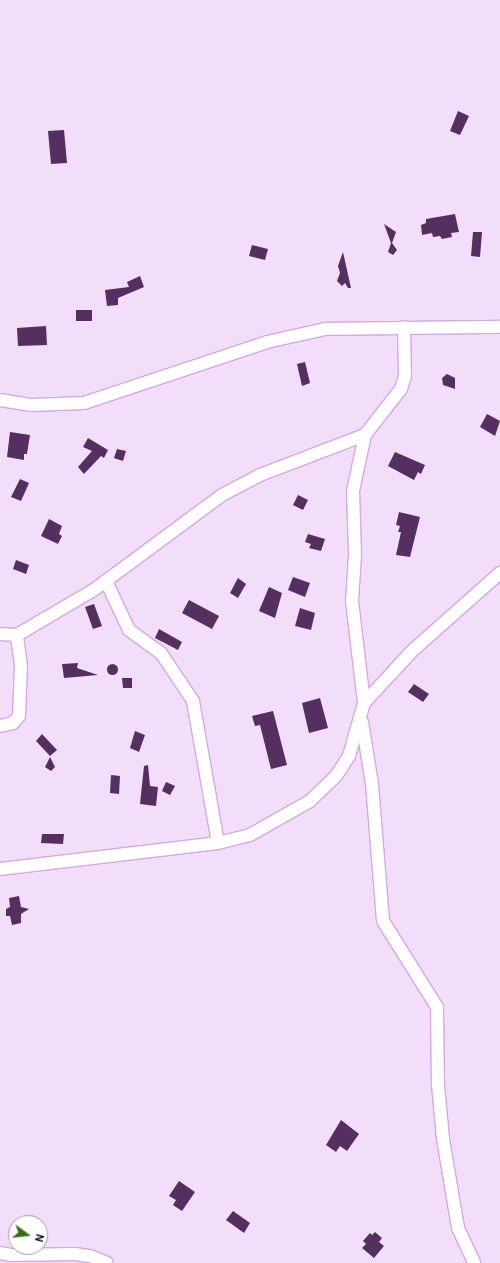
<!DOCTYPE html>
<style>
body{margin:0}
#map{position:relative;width:500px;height:1263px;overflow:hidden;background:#f3defa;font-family:Overpass,sans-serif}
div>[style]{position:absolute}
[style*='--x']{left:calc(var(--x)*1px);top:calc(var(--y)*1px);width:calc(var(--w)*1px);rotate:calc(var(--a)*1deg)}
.building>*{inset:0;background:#542f60}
.round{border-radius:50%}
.roads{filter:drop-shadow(1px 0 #d7a5e8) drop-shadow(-1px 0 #d7a5e8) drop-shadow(0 1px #d7a5e8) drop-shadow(0 -1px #d7a5e8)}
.minor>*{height:12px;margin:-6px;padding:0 6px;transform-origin:6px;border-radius:6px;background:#fff}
span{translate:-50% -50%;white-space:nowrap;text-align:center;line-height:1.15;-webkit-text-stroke:4px #fff;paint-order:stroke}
.north{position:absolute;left:8px;top:1215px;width:40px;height:40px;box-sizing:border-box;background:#fff;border:1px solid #a19ba3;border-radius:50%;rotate:105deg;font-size:11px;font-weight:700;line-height:16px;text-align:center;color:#14041a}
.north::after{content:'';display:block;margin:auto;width:14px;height:18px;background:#34740e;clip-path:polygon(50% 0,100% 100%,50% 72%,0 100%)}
</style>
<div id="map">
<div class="building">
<i style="clip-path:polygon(458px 111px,469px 116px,460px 135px,450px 131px)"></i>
<i style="clip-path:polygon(64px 130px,67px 163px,51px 164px,48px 131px)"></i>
<i style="clip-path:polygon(455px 214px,459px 232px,451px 233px,452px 237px,442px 239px,440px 236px,433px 237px,432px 233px,422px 235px,421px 225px,426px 223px,426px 219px)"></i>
<i style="clip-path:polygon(384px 224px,396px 232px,392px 243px,397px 250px,393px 255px,388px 252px,391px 243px)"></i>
<i style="clip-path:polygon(473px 232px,482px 232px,480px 257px,471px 256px)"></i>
<i style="clip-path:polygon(252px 245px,268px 249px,265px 260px,249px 256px)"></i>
<i style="clip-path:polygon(343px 252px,351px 288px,348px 288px,345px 283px,342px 286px,337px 281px,340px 273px,338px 266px)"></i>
<i style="clip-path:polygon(140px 276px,144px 287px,118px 298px,118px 305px,107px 306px,105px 290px,129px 287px,127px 282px)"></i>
<i style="clip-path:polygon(76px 310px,92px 310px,92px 321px,76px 321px)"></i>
<i style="clip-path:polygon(46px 326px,47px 345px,18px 346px,17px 328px)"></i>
<i style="clip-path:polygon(305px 362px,310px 383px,302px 386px,297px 364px)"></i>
<i style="clip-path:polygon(447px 374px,455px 378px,455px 389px,443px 385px,442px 378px)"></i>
<i style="clip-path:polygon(487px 414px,500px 421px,495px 436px,480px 427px)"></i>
<i style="clip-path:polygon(10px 432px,30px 435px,27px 454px,24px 454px,24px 460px,7px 457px)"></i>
<i style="clip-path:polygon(88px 438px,108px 450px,104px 458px,101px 456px,84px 474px,78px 467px,92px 451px,83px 447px)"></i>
<i style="clip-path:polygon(117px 449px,126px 451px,123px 461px,114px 458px)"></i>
<i style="clip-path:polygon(395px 452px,425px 465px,421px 474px,418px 472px,414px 480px,388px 466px)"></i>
<i style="clip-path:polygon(20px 479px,29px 483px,21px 501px,11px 497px)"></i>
<i style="clip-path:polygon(298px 495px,308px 500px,303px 510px,293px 505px)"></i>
<i style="clip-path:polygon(399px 512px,420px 517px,410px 557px,396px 555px,401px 532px,398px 532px,400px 526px,396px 525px)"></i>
<i style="clip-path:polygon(49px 519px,62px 526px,59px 534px,62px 536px,58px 544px,41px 536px)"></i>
<i style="clip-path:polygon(308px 534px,325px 539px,321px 551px,309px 548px,311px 544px,305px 542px)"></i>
<i style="clip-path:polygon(16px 560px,29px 565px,26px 574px,13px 569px)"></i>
<i style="clip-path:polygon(293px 577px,310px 583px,305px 597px,288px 590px)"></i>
<i style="clip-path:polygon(238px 578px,246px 584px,238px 598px,230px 593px)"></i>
<i style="clip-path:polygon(269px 587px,282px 593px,275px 618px,259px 611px)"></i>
<i style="clip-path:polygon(189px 600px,219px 616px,212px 629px,182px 613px)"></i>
<i style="clip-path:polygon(94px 604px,102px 626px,93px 629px,85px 607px)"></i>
<i style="clip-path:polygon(300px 608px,315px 613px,311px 630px,295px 626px)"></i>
<i style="clip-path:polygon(159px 629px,182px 642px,178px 650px,155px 638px)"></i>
<i style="clip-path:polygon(78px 663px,77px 668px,98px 675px,64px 678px,62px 664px)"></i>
<i class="round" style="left:106.5px;top:663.5px;width:11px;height:11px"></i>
<i style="clip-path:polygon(122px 678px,132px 678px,132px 688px,123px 688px)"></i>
<i style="clip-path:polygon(414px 684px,429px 694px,423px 702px,408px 692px)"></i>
<i style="clip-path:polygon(320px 698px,328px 728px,309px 733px,302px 703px)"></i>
<i style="clip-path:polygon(273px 711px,287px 765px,271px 769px,260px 725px,255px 726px,252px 716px)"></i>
<i style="clip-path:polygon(135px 731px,145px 735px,139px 752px,130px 748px)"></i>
<i style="clip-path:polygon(42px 734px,57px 750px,50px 756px,36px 741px)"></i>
<i style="clip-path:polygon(50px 757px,55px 767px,51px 771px,45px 767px)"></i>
<i style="clip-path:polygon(148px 765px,150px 786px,158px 787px,156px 806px,140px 804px,144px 766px)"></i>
<i style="clip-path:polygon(111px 775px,120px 776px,119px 794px,110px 793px)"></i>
<i style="clip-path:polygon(166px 782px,175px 786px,170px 795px,162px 791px)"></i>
<i style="clip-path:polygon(42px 834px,64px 834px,63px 844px,41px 843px)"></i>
<i style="clip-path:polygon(19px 896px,21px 907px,29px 909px,21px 914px,21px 923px,12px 925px,10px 916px,6px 916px,6px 909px,10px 907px,9px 898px)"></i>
<i style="clip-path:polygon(341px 1120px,359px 1134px,347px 1151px,340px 1146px,336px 1152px,326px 1145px)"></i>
<i style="clip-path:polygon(179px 1181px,195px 1192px,182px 1211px,173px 1205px,176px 1200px,169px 1196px)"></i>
<i style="clip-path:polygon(233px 1211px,250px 1223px,244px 1233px,226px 1220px)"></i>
<i style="clip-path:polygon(375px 1232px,382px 1238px,379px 1242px,384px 1246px,374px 1258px,362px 1248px,366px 1244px,363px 1241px,370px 1233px,372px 1235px)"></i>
</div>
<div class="roads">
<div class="minor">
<i style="--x:0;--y:400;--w:31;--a:9"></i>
<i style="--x:31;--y:405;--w:53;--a:-2.2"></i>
<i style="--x:84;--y:403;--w:193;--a:-18.4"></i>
<i style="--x:267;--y:342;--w:59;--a:-12.6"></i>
<i style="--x:325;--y:329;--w:175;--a:-0.7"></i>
<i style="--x:106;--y:581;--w:54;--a:64.9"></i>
<i style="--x:129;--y:630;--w:39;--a:36"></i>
<i style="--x:161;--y:653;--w:58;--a:56.3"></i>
<i style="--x:193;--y:701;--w:144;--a:80"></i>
<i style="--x:0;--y:634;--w:17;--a:3"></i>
<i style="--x:364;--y:703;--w:103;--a:-96.7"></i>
<i style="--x:352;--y:601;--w:47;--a:-86.3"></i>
<i style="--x:355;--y:554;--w:63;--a:-91.8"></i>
<i style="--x:353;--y:491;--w:57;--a:-77.9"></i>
<i style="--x:365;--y:435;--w:58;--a:-52"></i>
<i style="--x:401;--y:389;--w:14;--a:-73"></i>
<i style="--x:405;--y:376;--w:49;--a:-91.2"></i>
<i style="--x:362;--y:722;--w:63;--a:80.8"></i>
<i style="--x:372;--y:784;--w:137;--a:85.4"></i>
<i style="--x:383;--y:921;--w:102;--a:57.9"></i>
<i style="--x:437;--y:1007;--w:78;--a:89.3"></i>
<i style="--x:438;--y:1085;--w:54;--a:84.7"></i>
<i style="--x:443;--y:1139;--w:90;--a:80.4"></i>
<i style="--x:458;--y:1228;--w:38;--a:65"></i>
<i style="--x:0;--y:726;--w:13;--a:-13"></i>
<i style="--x:13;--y:723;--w:9;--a:-49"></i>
<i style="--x:19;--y:716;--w:51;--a:-87.8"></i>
<i style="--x:21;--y:665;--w:30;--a:-98"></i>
<i style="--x:17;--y:635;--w:91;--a:-30.5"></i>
<i style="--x:95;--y:589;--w:158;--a:-36.5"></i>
<i style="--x:222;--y:495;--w:43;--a:-27.8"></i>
<i style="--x:260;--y:475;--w:112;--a:-20.9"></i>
<i style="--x:0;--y:869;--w:220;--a:-6.8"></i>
<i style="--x:218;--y:843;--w:33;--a:-14"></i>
<i style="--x:250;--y:835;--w:69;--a:-29.5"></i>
<i style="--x:310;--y:801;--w:36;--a:-44"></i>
<i style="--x:336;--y:776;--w:24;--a:-57"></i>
<i style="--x:349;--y:756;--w:55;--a:-74.2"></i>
<i style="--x:364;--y:703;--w:71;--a:-47.3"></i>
<i style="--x:412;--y:651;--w:118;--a:-41.6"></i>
<i style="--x:0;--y:1253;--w:11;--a:10"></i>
<i style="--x:11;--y:1255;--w:64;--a:-0.9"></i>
<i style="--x:75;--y:1254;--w:15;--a:8"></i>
<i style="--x:90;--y:1256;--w:18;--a:22"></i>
</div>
</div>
<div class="north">N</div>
</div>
